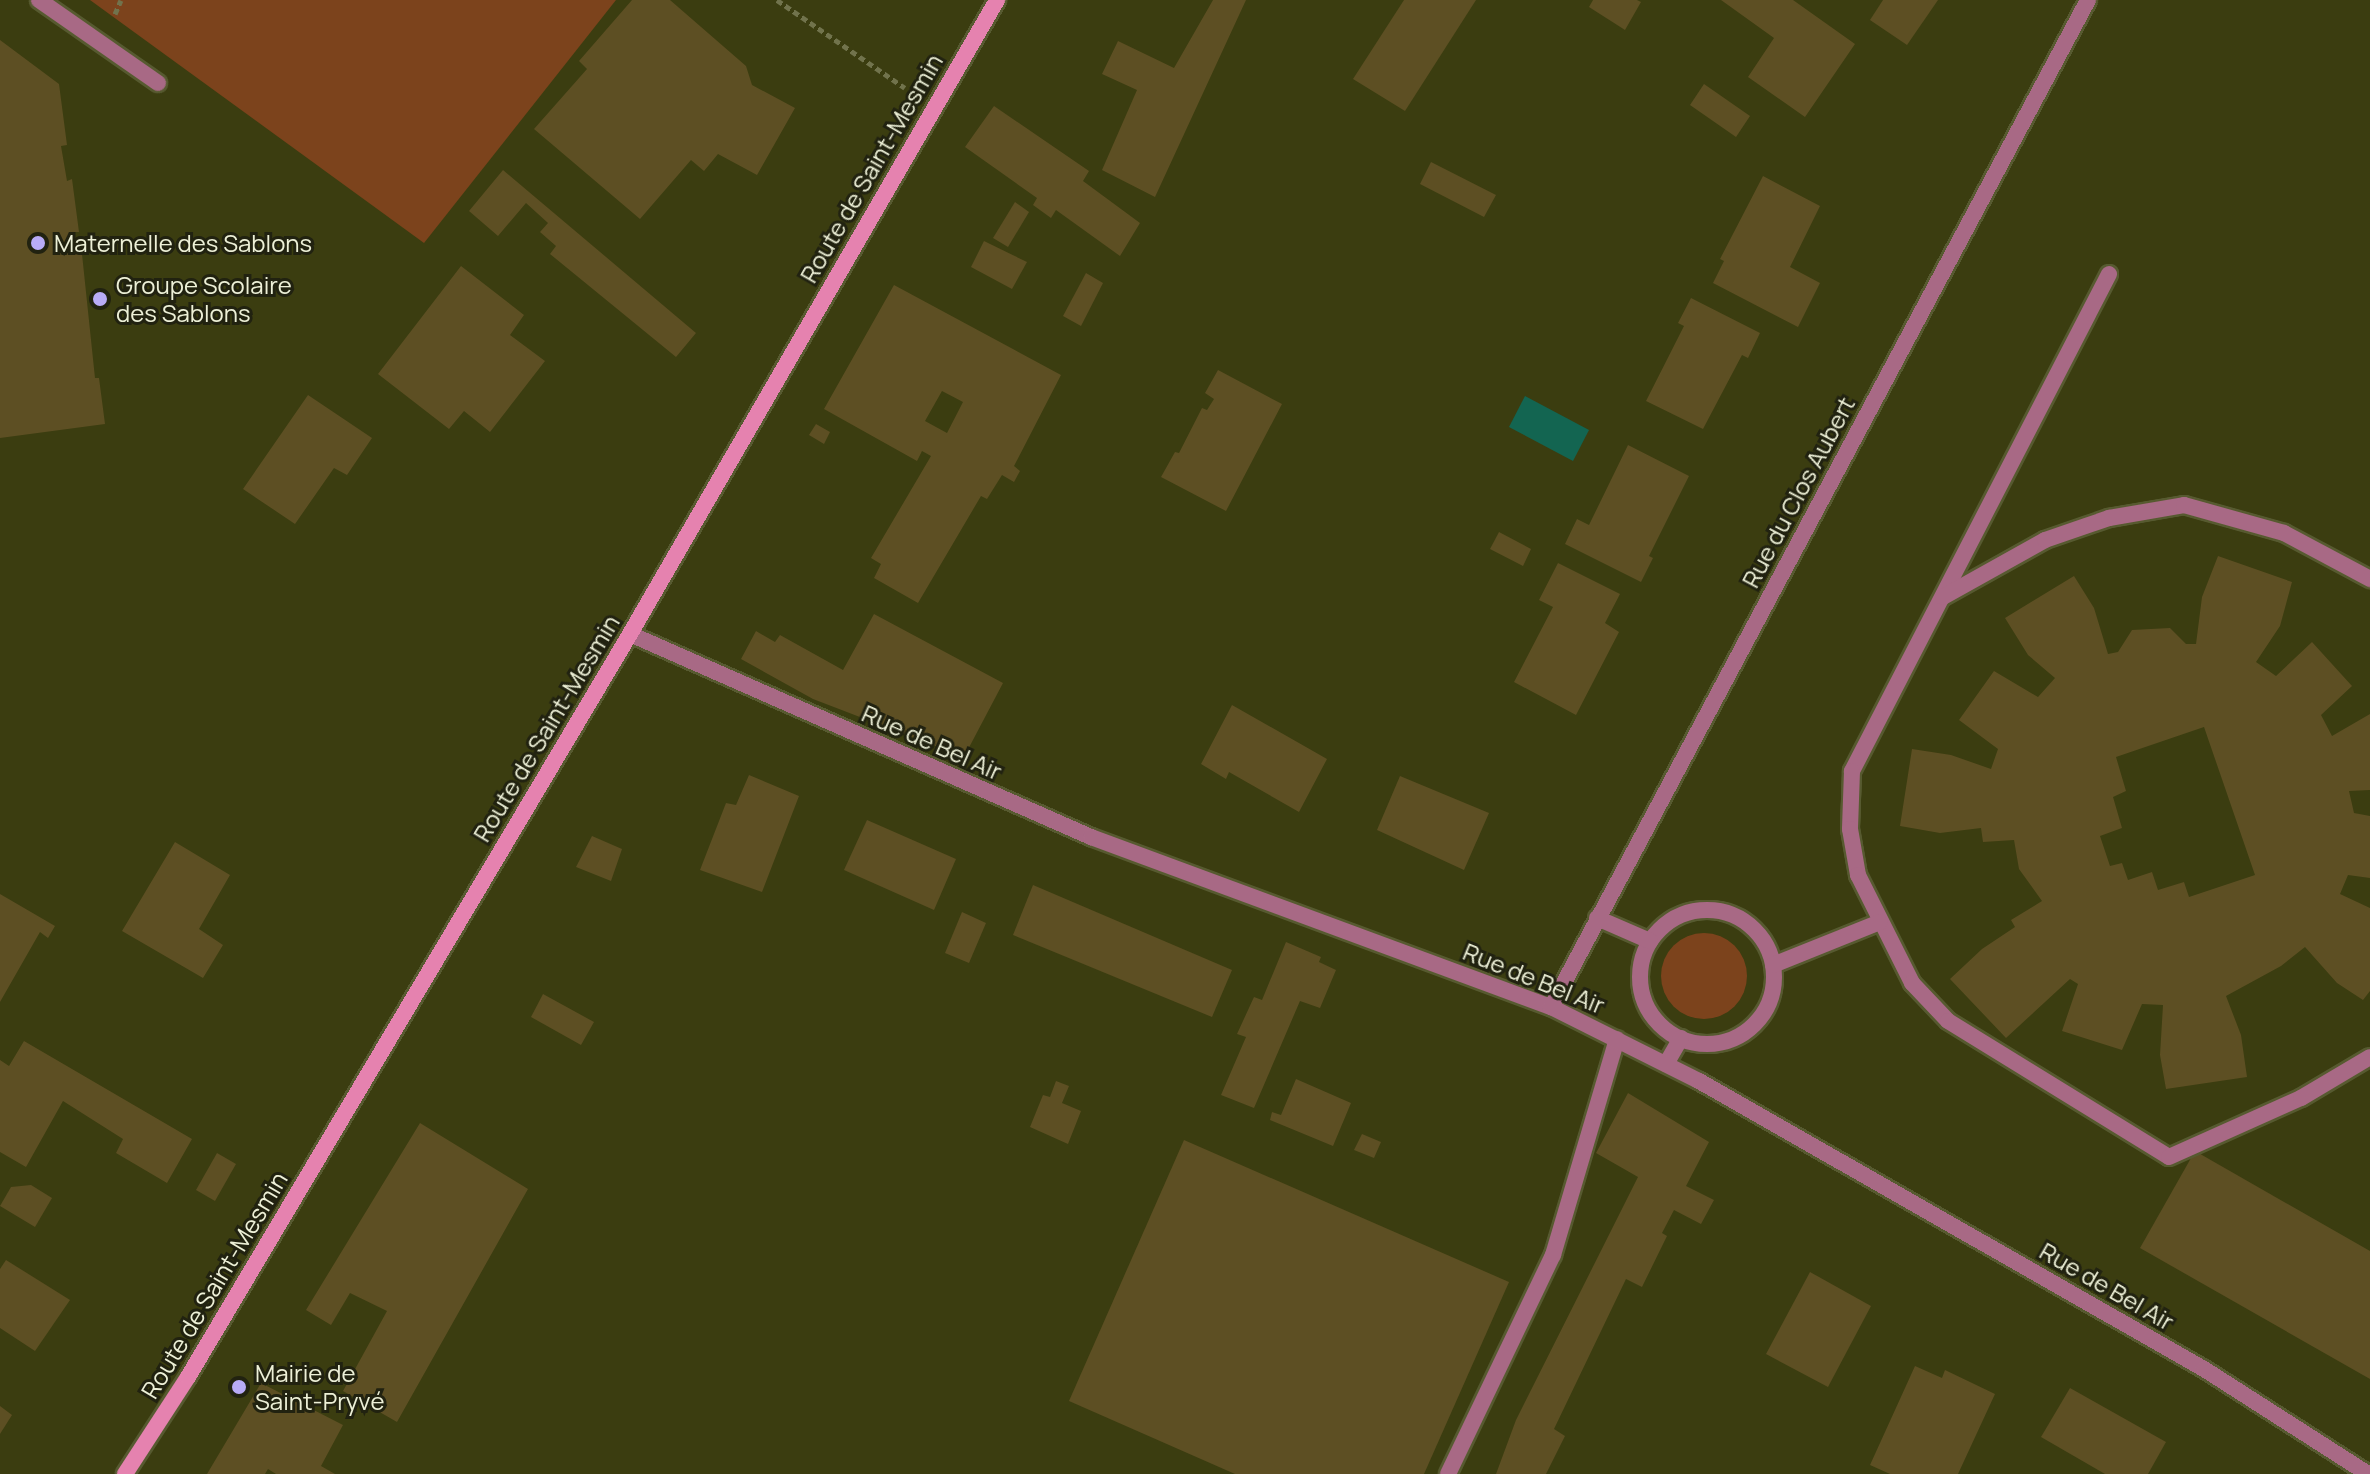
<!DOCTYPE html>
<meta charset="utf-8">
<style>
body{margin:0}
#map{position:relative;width:2370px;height:1474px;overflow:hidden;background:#3b3d10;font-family:Manrope,sans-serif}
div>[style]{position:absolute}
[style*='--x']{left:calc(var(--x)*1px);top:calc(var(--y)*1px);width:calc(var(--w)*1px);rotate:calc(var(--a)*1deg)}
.green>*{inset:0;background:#7c431c}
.round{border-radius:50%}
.water>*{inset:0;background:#136551}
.building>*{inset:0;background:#5d4f23}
.path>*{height:5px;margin-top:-2.5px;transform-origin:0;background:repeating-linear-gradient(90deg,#71734c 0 6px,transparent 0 10px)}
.roads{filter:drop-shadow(2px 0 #575a30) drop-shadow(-2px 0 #575a30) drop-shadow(0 2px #575a30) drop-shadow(0 -2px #575a30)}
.service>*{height:16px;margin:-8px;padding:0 8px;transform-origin:8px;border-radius:8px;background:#a86985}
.service>.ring{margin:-8px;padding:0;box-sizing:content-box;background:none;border:16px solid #a86985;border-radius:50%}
.minor>*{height:16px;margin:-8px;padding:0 8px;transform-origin:8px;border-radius:8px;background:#a86985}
.secondary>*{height:16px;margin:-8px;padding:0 8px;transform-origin:8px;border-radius:8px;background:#e582af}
.dots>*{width:22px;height:22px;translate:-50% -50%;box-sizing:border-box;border:4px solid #212210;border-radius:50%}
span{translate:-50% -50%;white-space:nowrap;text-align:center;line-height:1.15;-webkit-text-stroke:6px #212210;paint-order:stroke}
.street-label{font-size:24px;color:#edf0d7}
.poi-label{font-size:24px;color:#edf0d7}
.left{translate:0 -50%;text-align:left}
</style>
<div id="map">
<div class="green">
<i style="clip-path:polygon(90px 0,616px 0,424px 243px)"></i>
<i class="round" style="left:1661px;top:933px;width:86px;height:86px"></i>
</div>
<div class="water">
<i style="clip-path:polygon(1525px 396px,1589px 430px,1573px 461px,1509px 427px)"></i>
</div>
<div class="building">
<i style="clip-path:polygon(632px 0,670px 0,746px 66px,752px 85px,795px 108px,757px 175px,718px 154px,704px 171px,691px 160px,640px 219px,534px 129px,587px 69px,579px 61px)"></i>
<i style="clip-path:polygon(1213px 0,1246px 0,1155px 197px,1102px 170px,1137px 90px,1102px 74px,1118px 41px,1174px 68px)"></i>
<i style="clip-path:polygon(1404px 0,1476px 0,1405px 111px,1353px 79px)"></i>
<i style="clip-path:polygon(1593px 0,1637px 0,1641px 2px,1625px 30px,1589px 7px)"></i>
<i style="clip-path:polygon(1721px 0,1793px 0,1855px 44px,1805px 117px,1748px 77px,1774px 38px)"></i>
<i style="clip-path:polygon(1883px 0,1938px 0,1907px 45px,1870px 20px)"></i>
<i style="clip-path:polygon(0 40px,59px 84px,67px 145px,61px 146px,67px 181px,72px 179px,79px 232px,74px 232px,78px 255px,82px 254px,95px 378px,99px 378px,105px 424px,0 438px)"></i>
<i style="clip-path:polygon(1704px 84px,1750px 116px,1736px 137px,1690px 105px)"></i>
<i style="clip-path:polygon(994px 106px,1089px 171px,1083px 181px,1140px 223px,1120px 256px,1056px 210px,1051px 218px,1033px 205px,1037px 198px,965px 147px)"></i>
<i style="clip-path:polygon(1431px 162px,1496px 195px,1484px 217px,1420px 184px)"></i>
<i style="clip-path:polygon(503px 170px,696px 333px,676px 357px,550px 254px,556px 246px,540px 232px,548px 223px,526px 203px,498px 236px,469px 211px)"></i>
<i style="clip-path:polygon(1763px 176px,1820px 206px,1790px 267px,1820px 283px,1798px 327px,1713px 283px,1724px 261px,1720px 259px)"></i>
<i style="clip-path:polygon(1015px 202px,1029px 212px,1008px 247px,993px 238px)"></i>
<i style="clip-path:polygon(984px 241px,1027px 262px,1012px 289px,971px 267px)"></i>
<i style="clip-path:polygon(461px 266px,524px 315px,510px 335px,545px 361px,490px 432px,464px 411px,449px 429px,378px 374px)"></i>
<i style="clip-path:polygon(1086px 273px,1103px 283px,1081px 326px,1063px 316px)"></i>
<i style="clip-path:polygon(evenodd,894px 285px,1061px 375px,1014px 466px,1020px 471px,1014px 482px,1002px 475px,987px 499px,981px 496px,918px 603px,874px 578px,881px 564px,871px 558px,931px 456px,922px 451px,917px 461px,824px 409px,894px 285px,942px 391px,963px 402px,947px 433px,925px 421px,942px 391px)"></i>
<i style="clip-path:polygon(1691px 298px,1760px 333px,1748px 358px,1742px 355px,1703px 429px,1646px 401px,1684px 326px,1678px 323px)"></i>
<i style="clip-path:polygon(1218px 370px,1282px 404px,1226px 511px,1161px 477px,1175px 452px,1179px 453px,1202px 408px,1207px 410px,1214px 399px,1205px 393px)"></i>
<i style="clip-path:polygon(308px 395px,372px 438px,347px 475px,334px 468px,295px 524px,243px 489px)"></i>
<i style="clip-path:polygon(816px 424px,830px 432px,824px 444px,809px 435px)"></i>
<i style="clip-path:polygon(1628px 445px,1689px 476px,1649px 556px,1653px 558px,1641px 582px,1565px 544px,1577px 519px,1589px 525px)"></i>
<i style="clip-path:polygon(1499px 532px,1531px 549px,1523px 566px,1490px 549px)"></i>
<i style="clip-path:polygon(evenodd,2218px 556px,2292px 582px,2280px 626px,2256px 662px,2276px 676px,2312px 642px,2352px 686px,2321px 715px,2332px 736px,2370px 714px,2370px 790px,2349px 791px,2354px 813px,2370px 816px,2370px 878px,2348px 875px,2340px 894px,2370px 908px,2370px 991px,2363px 1000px,2337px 983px,2305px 947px,2281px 966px,2226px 996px,2241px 1035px,2247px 1077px,2166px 1089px,2160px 1055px,2163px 1005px,2142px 1004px,2122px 1050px,2062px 1031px,2078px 984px,2070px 979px,2006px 1038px,1950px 979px,1982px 949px,2015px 927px,2011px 920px,2042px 901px,2019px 869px,2014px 840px,1983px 842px,1981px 828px,1940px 833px,1900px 826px,1912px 749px,1951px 755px,1991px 769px,1998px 749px,1959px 720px,1994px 671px,2038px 697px,2055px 678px,2028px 655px,2005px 618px,2074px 576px,2094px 608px,2108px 654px,2118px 652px,2132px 630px,2170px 628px,2186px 644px,2196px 644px,2202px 597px,2218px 556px,2204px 727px,2255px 875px,2189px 897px,2184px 882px,2158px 890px,2152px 872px,2128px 880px,2122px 863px,2110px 866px,2100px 836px,2122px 828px,2113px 797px,2126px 791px,2116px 757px,2204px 727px)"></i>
<i style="clip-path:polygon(1558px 563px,1620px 594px,1605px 623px,1619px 632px,1576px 715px,1514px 682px,1553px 607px,1539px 600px)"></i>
<i style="clip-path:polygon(874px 614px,1003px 683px,964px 757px,813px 699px,741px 659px,756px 631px,775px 642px,780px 635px,843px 670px)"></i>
<i style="clip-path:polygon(1232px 705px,1327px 759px,1299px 812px,1229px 772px,1226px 779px,1201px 764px)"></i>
<i style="clip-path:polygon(749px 775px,799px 796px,762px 892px,700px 870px,726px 803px,736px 805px)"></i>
<i style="clip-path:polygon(1400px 776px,1489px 813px,1464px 870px,1377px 830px)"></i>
<i style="clip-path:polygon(867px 820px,956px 859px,934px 910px,844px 870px)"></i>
<i style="clip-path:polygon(592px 836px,622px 849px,611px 881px,576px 867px)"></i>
<i style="clip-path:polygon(175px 842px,230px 875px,199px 929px,223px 945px,203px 978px,122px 931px)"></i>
<i style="clip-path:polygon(1033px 885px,1232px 970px,1212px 1017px,1013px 935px)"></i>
<i style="clip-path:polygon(0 894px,55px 926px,48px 938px,40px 932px,0 1002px)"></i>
<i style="clip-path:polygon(962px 912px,986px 923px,969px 963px,945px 953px)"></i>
<i style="clip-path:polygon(1286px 942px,1321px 957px,1319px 962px,1336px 970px,1320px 1008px,1300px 1001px,1254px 1108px,1221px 1095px,1246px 1037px,1237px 1034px,1254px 997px,1262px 1000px)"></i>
<i style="clip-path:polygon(543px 994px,594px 1022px,581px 1045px,531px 1017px)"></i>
<i style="clip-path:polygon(24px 1041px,192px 1139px,167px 1183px,116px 1153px,123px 1139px,63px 1101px,26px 1167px,0 1152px,0 1060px,9px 1066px)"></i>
<i style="clip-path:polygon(1296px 1079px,1351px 1103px,1333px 1146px,1270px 1120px,1272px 1112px,1281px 1115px)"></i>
<i style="clip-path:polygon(1056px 1081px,1069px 1086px,1062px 1103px,1081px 1111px,1068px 1144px,1030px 1127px,1043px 1095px,1050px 1097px)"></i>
<i style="clip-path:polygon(1628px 1093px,1709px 1142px,1686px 1186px,1714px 1200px,1701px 1224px,1674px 1210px,1662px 1233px,1667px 1236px,1642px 1287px,1626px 1279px,1554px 1429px,1565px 1436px,1546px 1474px,1496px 1474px,1516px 1420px,1638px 1177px,1596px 1153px)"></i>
<i style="clip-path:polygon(420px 1123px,528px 1189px,397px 1422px,343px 1391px,387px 1311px,350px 1293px,331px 1325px,306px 1310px)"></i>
<i style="clip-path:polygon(1362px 1134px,1381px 1142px,1374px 1158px,1354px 1150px)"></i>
<i style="clip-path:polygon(1184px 1140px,1509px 1282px,1424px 1474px,1235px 1474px,1069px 1401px)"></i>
<i style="clip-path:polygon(2195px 1151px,2370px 1251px,2370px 1379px,2140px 1248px)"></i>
<i style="clip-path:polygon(217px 1153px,236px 1164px,215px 1201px,196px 1190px)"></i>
<i style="clip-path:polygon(31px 1185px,52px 1198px,35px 1227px,0 1206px,11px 1187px)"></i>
<i style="clip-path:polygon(6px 1260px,70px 1300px,35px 1351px,0 1328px,0 1269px)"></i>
<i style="clip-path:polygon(1810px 1272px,1871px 1306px,1828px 1387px,1766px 1354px)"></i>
<i style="clip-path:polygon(1915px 1366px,1942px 1378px,1945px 1370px,1995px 1394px,1958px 1474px,1890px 1474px,1870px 1465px)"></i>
<i style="clip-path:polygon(261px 1383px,343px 1425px,321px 1466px,335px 1474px,276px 1474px,268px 1469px,265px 1474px,207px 1474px)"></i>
<i style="clip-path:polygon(2070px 1388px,2166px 1442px,2148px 1474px,2105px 1474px,2041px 1437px)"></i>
<i style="clip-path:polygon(0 1406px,12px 1415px,0 1434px)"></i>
</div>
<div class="path">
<i style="--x:777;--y:0;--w:155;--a:34.5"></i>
<i style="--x:115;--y:14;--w:15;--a:-67"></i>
</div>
<div class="roads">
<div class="service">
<i style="--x:39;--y:0;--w:145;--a:34.9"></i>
<i style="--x:2109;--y:274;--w:560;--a:117.34"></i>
<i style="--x:1852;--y:771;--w:58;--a:92"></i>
<i style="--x:1850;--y:829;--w:47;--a:80.1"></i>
<i style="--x:1858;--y:875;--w:121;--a:63.4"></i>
<i style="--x:1912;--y:983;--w:52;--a:46.5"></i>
<i style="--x:1948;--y:1021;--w:259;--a:31.6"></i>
<i style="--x:2169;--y:1157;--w:145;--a:-24.1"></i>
<i style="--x:2301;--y:1098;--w:80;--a:-30.7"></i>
<i style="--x:1943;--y:597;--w:117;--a:-29.2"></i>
<i style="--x:2045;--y:540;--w:68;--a:-19"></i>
<i style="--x:2109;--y:518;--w:76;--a:-9.8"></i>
<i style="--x:2184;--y:505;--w:104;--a:15.6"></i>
<i style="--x:2284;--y:533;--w:98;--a:28.1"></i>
<i class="ring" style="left:1640px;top:910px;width:118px;height:118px"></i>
<i style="--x:1597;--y:918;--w:58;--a:23.5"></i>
<i style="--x:1773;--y:965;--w:115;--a:-21.9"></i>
<i style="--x:1666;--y:1064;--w:30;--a:-60"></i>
<i style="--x:1448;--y:1474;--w:243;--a:-64.4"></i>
<i style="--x:1553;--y:1255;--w:225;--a:-73.5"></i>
</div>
<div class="minor">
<i style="--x:630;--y:634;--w:504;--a:23.77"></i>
<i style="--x:1091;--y:837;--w:490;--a:20.3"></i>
<i style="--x:1551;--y:1007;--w:165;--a:26.6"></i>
<i style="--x:1699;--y:1081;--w:581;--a:29.7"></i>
<i style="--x:2204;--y:1369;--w:195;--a:32.6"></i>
<i style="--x:1551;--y:1007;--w:1141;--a:-61.93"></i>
</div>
<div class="secondary">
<i style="--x:125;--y:1474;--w:116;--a:-57"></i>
<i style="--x:188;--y:1377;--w:865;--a:-59.25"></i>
<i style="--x:630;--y:634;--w:733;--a:-59.93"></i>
</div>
</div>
<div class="dots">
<i style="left:38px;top:243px;background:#b8abf7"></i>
<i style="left:100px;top:299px;background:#b8abf7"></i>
<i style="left:239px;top:1387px;background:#b8abf7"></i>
</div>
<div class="street-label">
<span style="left:871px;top:168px;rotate:-60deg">Route de Saint-Mesmin</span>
<span style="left:1798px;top:492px;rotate:-62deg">Rue du Clos Aubert</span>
<span style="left:546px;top:728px;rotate:-59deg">Route de Saint-Mesmin</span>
<span style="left:932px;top:742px;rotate:24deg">Rue de Bel Air</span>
<span style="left:1534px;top:978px;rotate:22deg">Rue de Bel Air</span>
<span style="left:214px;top:1285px;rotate:-59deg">Route de Saint-Mesmin</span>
<span style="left:2107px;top:1286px;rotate:30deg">Rue de Bel Air</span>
</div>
<div class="poi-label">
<span class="left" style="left:54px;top:243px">Maternelle des Sablons</span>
<span class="left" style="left:116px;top:299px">Groupe Scolaire<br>des Sablons</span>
<span class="left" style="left:255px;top:1387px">Mairie de<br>Saint-Pryvé</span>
</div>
</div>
